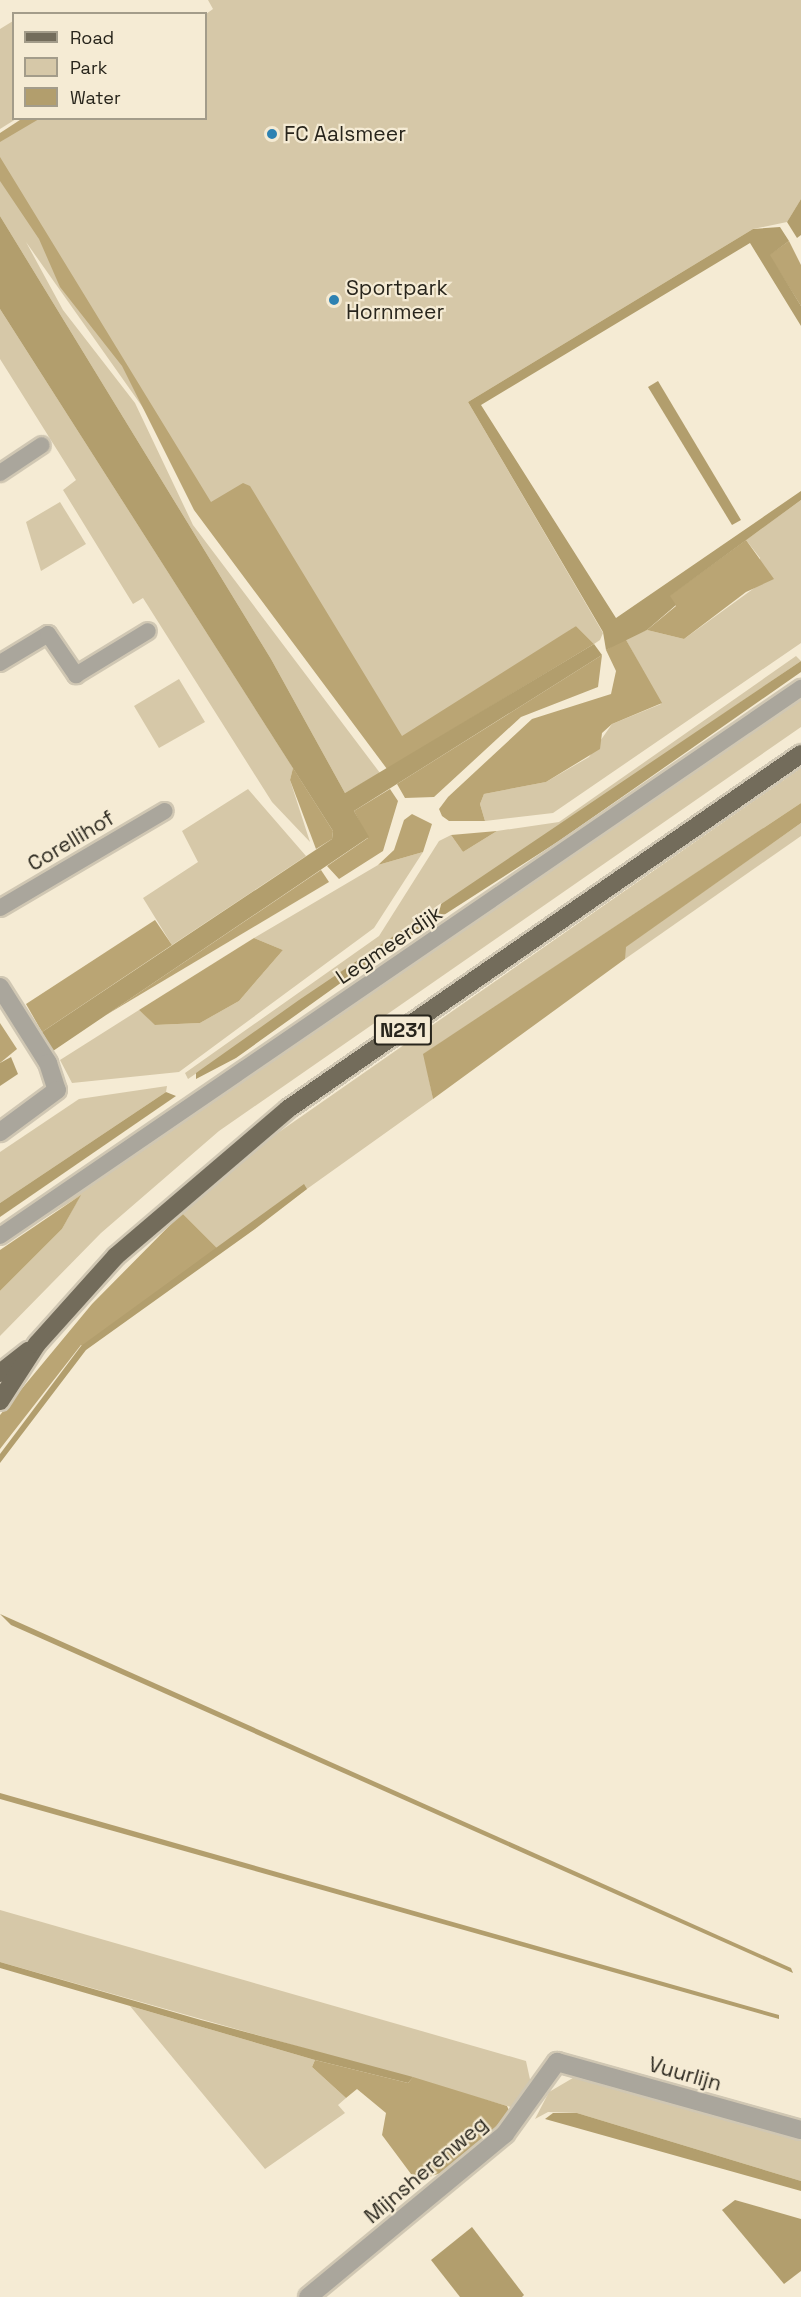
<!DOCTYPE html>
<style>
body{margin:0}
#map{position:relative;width:801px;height:2297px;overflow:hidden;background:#f5ebd4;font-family:"Space Grotesk",sans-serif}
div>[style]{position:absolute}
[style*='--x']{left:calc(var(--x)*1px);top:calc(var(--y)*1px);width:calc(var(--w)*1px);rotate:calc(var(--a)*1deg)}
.green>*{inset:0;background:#d6c8a8}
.forest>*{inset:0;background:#baa574}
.water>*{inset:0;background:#b29e6d}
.roads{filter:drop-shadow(2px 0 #d0c7b3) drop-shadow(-2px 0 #d0c7b3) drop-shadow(0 2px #d0c7b3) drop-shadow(0 -2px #d0c7b3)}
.minor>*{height:16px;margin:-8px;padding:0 8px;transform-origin:8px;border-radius:8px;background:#aaa69c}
.tertiary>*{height:18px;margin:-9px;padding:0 9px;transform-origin:9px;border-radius:9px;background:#aaa69c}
.primary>*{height:18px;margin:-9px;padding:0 9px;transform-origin:9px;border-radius:9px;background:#736c5b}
.dots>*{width:16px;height:16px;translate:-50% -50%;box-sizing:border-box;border:3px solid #f5ebd4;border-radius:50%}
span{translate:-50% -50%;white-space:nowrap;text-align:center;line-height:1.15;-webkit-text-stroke:4.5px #f5ebd4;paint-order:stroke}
.shield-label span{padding:2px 4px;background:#f5ebd4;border:2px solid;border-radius:4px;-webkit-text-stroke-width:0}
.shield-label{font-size:20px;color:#28251c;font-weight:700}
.poi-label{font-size:21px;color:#28251c}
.left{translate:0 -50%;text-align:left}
.street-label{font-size:21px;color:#28251c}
.legend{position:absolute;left:12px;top:12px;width:195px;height:108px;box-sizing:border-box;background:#f5ebd4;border:2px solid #a39c8a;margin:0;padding:8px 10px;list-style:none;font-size:18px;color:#28251c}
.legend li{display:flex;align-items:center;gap:12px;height:30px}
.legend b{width:30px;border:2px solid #a39c8a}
</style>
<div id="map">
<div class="green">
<i style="clip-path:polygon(208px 0,801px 0,801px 199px,787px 222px,753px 229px,468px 402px,603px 633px,600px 640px,594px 644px,576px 626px,391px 759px,26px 242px,63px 310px,135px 403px,193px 525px,380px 773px,345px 793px,271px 659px,0 216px,0 141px,36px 119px,206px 118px,206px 14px,213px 9px)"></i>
<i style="clip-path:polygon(13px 21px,16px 119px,0 129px,0 29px)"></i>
<i style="clip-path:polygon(0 309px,293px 768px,290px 780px,310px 842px,272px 802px,143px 598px,133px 604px,63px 490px,76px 480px,0 359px)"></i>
<i style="clip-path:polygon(801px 500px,801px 643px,553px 813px,485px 821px,480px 804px,484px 794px,546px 782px,589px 757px,612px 724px,661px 704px,625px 638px,647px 630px,684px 639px,757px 586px,760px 558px,746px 540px)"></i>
<i style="clip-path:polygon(60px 502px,86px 544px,41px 571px,26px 522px)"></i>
<i style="clip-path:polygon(796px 656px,801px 661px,188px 1079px,185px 1073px,379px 936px,439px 841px,451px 835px,463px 852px,497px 831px,559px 822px)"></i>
<i style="clip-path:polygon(179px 679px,205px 722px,159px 748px,134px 706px)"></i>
<i style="clip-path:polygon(801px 698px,801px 727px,219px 1131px,101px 1233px,0 1336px,0 1291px,62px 1229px,80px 1196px,0 1246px)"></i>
<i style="clip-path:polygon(801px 768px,801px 803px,424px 1054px,433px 1099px,220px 1251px,182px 1213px,249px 1153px)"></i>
<i style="clip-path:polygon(248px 789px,306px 856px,172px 945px,143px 898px,198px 862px,182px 831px)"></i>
<i style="clip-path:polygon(801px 823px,801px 836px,625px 959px,625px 947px)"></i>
<i style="clip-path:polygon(423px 852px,374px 928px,179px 1072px,72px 1083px,60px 1060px,139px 1010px,156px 1025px,200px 1023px,239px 1001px,283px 950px,254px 938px,378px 865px)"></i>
<i style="clip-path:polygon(167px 1086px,166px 1092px,0 1203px,0 1152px,79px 1099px)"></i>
<i style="clip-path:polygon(0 1910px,526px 2061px,531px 2084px,518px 2109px,0 1962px)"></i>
<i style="clip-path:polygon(130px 2006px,315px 2060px,312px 2067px,346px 2098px,338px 2105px,345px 2113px,265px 2169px)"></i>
<i style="clip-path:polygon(578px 2075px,801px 2138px,801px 2181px,577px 2113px,548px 2112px,535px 2119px,549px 2092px)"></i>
</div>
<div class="forest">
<i style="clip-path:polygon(23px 118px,39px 119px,0 142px,0 133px)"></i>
<i style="clip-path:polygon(0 157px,211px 502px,243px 483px,250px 486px,402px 736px,576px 626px,594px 644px,387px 769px,194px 510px,122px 366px,60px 287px,39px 239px,0 181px)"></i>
<i style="clip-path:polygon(789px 241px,801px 265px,801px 306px,769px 255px)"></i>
<i style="clip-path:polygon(746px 540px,774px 579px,746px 592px,684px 639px,647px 630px,676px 606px,669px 596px)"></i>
<i style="clip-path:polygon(625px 638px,662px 703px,612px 724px,602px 733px,600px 749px,546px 782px,484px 794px,480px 804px,485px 821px,449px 821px,442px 816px,439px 809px,448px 797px,532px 719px,611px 694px,616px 671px,606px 650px)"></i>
<i style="clip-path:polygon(602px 655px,598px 687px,521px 717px,434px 797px,405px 798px,397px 784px)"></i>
<i style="clip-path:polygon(293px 768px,333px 831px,332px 839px,316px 849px,290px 780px)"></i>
<i style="clip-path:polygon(390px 789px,398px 801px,383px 851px,339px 879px,327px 866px,368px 838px,354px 811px)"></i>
<i style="clip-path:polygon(801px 803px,801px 823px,626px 947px,625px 959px,433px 1099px,423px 1054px)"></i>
<i style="clip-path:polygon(412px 814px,432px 824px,423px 852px,378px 865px,394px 850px,404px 820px)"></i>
<i style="clip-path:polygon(497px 831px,463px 852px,451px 835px)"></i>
<i style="clip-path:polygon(321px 870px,329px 882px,106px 1015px)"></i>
<i style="clip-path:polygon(155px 920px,172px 945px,42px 1032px,26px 1004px)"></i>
<i style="clip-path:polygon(254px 938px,283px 950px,239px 1001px,200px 1023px,155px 1025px,139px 1010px)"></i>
<i style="clip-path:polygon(0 1023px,17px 1049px,0 1063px)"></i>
<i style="clip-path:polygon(81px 1195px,62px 1229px,0 1291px,0 1250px)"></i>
<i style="clip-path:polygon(182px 1213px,220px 1251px,84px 1348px,81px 1345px,0 1449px,0 1415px,92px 1304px)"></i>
<i style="clip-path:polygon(315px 2060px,408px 2083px,413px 2077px,507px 2106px,511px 2115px,441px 2173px,426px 2178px,411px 2174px,382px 2135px,386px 2113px,357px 2089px,346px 2098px,312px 2067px)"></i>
</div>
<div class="water">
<i style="clip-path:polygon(801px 199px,801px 235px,797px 238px,787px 222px)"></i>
<i style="clip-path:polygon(0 216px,271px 659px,345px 793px,594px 644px,602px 655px,354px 811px,369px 837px,53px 1051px,42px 1032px,332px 839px,333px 831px,0 309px)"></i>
<i style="clip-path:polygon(780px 227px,789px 241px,770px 255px,801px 306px,801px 326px,750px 243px,481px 405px,616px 618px,801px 491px,801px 500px,670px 596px,676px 605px,647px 630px,606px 650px,603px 632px,468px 402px,753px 229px)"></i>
<i style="clip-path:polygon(658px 381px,741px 520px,732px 525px,648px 387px)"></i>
<i style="clip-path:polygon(801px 661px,801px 672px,559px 841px,363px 967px,236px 1058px,196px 1079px,196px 1073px,299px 1000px)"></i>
<i style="clip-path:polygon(11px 1057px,18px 1074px,0 1086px,0 1063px)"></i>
<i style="clip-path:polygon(166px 1092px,176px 1096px,0 1217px,0 1203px)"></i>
<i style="clip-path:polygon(304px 1184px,307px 1189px,255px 1229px,86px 1350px,0 1463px,0 1454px,81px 1346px)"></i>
<i style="clip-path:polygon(0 1614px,791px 1968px,793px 1973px,11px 1625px)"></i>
<i style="clip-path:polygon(0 1793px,779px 2015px,779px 2019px,0 1799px)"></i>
<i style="clip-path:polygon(0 1962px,201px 2020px,413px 2077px,408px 2083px,315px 2060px,0 1968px)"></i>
<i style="clip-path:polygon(553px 2113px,577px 2113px,801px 2181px,801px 2191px,545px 2119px)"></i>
<i style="clip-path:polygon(735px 2200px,801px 2219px,801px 2271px,784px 2284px,722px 2210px)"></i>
<i style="clip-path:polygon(472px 2227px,524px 2295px,522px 2297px,460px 2297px,431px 2260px)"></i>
</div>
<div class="roads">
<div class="minor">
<i style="--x:0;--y:473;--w:50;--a:-33.7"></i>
<i style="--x:0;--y:663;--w:56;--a:-31.1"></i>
<i style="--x:48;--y:634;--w:50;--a:55.7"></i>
<i style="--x:76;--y:675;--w:84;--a:-31.4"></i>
<i style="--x:0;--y:908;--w:191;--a:-30.5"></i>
<i style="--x:0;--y:1236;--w:971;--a:-34.38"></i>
</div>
<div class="tertiary">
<i style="--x:0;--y:987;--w:90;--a:57.7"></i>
<i style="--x:48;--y:1063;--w:28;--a:72"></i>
<i style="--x:57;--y:1090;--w:71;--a:143.6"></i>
<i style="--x:308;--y:2297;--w:256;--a:-39.6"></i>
<i style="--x:505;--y:2134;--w:89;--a:-54.2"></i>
<i style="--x:557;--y:2062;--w:253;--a:15.6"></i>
</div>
<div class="primary">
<i style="--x:0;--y:1373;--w:36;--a:-38"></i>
<i style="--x:0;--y:1401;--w:68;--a:-57"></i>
<i style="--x:37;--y:1344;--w:118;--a:-48.1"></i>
<i style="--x:116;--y:1256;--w:226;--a:-40.5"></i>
<i style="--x:288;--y:1109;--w:624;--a:-34.68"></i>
</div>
</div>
<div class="dots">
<i style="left:272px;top:134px;background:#2e82b2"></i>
<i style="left:334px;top:300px;background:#2e82b2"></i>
</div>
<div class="shield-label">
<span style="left:403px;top:1030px">N231</span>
</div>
<div class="poi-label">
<span class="left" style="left:284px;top:134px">FC Aalsmeer</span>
<span class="left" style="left:346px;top:300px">Sportpark<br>Hornmeer</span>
</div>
<div class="street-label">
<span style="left:71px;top:841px;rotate:-31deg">Corellihof</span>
<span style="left:389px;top:945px;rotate:-34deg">Legmeerdijk</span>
<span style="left:685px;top:2074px;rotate:16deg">Vuurlijn</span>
<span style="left:426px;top:2170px;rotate:-40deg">Mijnsherenweg</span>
</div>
<ul class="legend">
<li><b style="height:8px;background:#736c5b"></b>Road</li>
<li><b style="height:16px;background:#d6c8a8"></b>Park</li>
<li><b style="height:16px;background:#b29e6d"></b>Water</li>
</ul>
</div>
